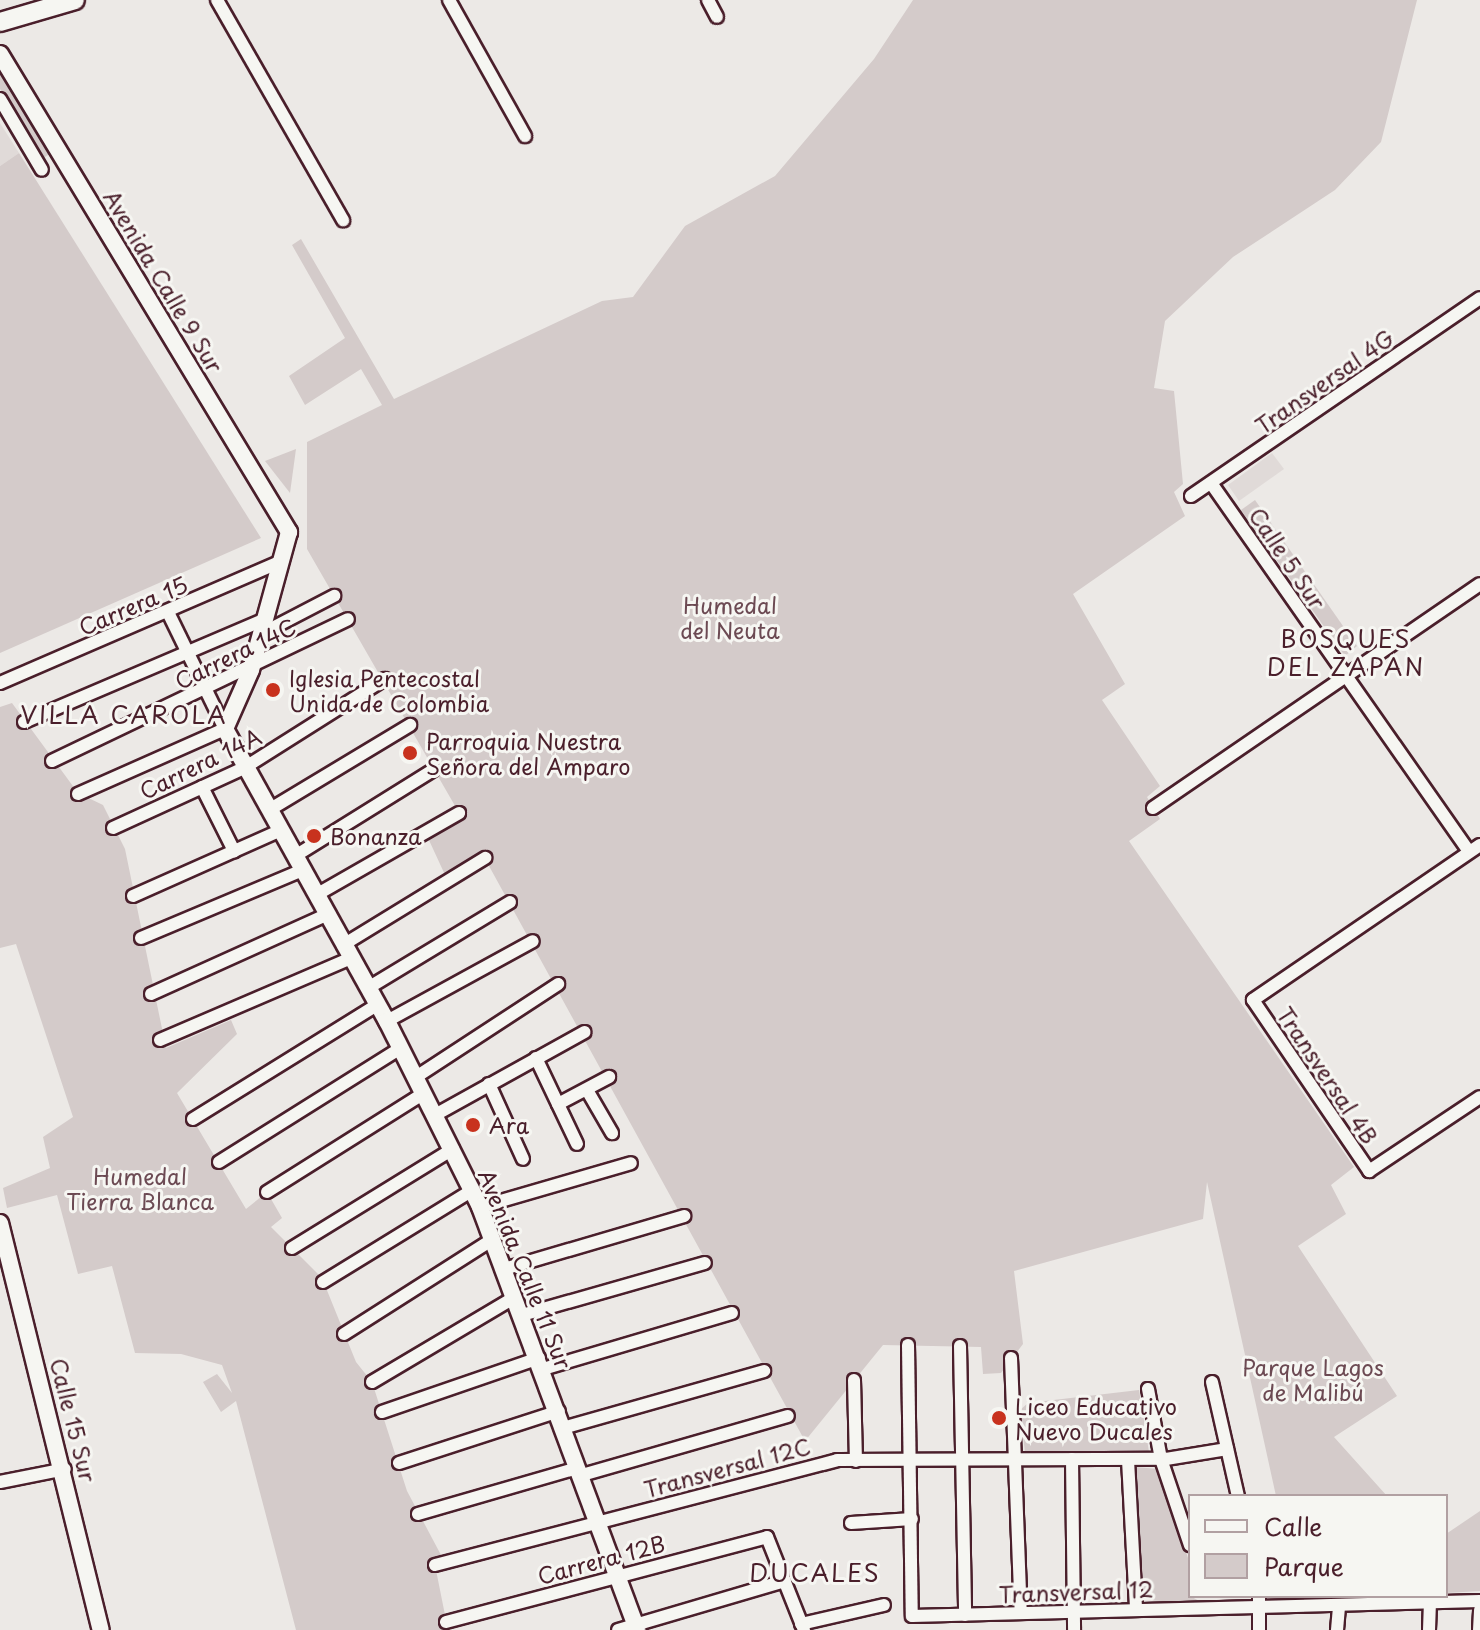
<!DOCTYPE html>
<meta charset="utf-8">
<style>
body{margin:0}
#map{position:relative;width:1480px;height:1630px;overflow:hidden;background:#ece9e6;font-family:"Playpen Sans",sans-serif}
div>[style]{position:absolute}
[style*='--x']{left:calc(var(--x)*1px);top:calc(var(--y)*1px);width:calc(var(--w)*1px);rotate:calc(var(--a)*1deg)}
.built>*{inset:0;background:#e0dad8}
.green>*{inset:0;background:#d4cbca}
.roads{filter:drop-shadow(2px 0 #4a1f2b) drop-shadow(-2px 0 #4a1f2b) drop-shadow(0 2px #4a1f2b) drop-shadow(0 -2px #4a1f2b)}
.minor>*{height:12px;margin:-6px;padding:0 6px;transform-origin:6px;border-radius:6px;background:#f6f6f2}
.tertiary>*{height:16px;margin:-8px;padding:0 8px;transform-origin:8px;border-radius:8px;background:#f6f6f2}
.secondary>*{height:18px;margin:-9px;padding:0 9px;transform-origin:9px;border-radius:9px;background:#f6f6f2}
.dots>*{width:22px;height:22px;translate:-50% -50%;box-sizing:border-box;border:4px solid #f6f6f2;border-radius:50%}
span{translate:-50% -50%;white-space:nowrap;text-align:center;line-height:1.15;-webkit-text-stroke:6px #f6f6f2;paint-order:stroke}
.street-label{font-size:22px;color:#4a1f2b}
.park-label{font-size:22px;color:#6c4a53}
.poi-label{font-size:22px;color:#4a1f2b}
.left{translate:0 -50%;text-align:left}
.neighbourhood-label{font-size:24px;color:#4a1f2b;letter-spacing:2px}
.legend{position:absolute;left:1188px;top:1494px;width:260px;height:104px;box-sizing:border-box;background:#f6f6f2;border:2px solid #b1a0a2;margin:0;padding:10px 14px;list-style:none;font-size:24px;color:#4a1f2b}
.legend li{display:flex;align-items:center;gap:16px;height:40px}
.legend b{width:40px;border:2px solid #b1a0a2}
</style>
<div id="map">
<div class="built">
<i style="clip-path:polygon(0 123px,19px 153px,0 166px)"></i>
<i style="clip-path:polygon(1272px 453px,1284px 469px,1239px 501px,1228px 485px)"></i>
</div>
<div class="green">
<i style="clip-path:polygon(913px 0,1417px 0,1381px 142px,1335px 190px,1233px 257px,1165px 321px,1154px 388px,1174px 391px,1183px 484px,1174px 492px,1185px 516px,1073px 594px,1125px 684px,1102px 700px,1160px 786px,1147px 797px,1160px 819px,1129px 841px,1354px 1167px,1331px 1185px,1346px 1214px,1298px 1246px,1397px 1396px,1334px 1437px,1387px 1496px,1276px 1496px,1207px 1182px,1203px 1219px,1014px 1271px,1023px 1344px,1001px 1373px,983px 1374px,981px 1347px,883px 1345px,805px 1441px,483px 855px,446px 877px,428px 838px,462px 818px,307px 549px,307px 442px,382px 405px,361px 369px,305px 405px,289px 376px,345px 338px,292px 245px,301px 239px,394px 399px,602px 301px,633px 297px,685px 226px,775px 176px,874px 59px)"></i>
<i style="clip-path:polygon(0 67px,51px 153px,42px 159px,0 89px)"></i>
<i style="clip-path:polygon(19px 153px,261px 538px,0 653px,0 166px)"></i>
<i style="clip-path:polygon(296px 449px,290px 493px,265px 461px)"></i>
<i style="clip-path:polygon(1255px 500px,1357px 646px,1345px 656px,1241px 510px)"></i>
<i style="clip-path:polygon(12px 703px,78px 793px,103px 805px,125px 849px,166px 1048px,231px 1020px,237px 1034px,177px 1093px,246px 1209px,267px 1192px,282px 1218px,271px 1227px,322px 1278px,356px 1362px,372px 1382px,407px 1491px,441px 1555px,435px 1565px,448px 1630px,296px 1630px,236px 1401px,221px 1412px,203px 1382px,217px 1374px,232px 1393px,222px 1365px,181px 1354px,135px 1353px,112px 1266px,78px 1274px,57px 1195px,7px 1208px,3px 1188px,50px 1168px,43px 1137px,73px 1117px,16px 944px,0 948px,0 707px)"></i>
<i style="clip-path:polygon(1139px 1390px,1149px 1452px,1025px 1453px,1020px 1410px,1028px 1403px)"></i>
<i style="clip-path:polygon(1135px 1467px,1159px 1469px,1190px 1564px,1190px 1596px,1203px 1603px,1142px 1600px)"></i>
<i style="clip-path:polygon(1480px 1511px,1480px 1591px,1446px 1593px,1446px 1534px)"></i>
</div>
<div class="roads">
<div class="minor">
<i style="--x:217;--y:0;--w:254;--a:60.2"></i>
<i style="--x:449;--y:0;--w:156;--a:60.8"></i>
<i style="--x:708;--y:0;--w:19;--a:62"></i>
<i style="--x:0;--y:99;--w:82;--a:59.4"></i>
<i style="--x:1211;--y:483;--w:450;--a:55"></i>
<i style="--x:1191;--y:496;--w:350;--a:-34.4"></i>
<i style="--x:259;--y:635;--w:85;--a:-27.5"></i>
<i style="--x:0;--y:683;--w:305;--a:-23.4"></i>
<i style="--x:24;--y:722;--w:260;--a:-23.1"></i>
<i style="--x:52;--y:761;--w:328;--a:-25.6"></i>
<i style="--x:202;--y:787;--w:72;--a:63.4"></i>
<i style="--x:78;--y:794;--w:161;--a:-23.9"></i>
<i style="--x:225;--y:729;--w:130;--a:-116"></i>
<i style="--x:1153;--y:808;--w:396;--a:-34.4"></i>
<i style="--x:269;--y:810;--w:165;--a:-31.1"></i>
<i style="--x:113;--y:828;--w:144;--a:-24.6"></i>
<i style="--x:244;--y:768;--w:167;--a:-32.3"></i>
<i style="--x:1480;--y:845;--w:275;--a:145.7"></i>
<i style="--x:1253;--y:1000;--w:207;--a:55.8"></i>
<i style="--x:1369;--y:1171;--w:133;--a:-33.7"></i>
<i style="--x:295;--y:856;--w:163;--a:-31.9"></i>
<i style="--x:316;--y:895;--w:165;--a:-29.8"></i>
<i style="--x:133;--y:896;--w:162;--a:-24"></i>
<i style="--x:141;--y:938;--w:176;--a:-22.8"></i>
<i style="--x:343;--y:945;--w:167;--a:-31.5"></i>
<i style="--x:368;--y:988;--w:166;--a:-31.2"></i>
<i style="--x:151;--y:994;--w:192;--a:-24.3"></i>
<i style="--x:387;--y:1021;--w:166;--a:-28.7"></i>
<i style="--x:160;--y:1040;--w:208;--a:-23.2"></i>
<i style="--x:536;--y:1058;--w:95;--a:64.5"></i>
<i style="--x:416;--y:1077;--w:170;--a:-33.2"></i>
<i style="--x:489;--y:1084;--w:82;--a:65.6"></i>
<i style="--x:587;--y:1090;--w:50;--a:59.8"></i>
<i style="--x:558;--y:1104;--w:58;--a:-27.9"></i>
<i style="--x:435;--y:1115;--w:171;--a:-29"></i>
<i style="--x:193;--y:1119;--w:216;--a:-31.8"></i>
<i style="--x:219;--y:1162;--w:215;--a:-32.1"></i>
<i style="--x:267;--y:1192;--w:186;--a:-32.2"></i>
<i style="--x:480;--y:1207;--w:157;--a:-16.2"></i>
<i style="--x:292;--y:1248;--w:189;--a:-31.6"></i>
<i style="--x:504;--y:1269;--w:188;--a:-16.4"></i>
<i style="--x:323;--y:1282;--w:174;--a:-31.6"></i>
<i style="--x:522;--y:1315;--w:190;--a:-15.9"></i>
<i style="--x:344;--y:1334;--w:177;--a:-32.5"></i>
<i style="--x:908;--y:1345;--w:271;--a:89.2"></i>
<i style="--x:912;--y:1616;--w:568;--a:-1.51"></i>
<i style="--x:960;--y:1346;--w:269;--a:88.9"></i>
<i style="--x:1011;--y:1358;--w:255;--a:87.8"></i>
<i style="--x:543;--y:1369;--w:197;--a:-16.5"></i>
<i style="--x:854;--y:1380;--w:81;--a:88.6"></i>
<i style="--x:372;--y:1382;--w:166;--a:-30.7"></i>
<i style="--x:1212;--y:1382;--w:117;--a:77.2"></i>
<i style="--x:1148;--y:1389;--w:71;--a:79.5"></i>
<i style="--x:1161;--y:1459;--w:91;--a:71.4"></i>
<i style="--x:382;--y:1412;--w:166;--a:-19"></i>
<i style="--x:566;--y:1427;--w:206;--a:-15.8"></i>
<i style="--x:1072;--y:1459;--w:171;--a:89.3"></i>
<i style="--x:1128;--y:1460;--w:148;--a:86.9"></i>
<i style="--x:399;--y:1463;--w:168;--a:-18"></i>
<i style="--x:582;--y:1475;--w:214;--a:-16"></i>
<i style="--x:0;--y:1482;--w:66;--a:-11.3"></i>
<i style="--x:418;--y:1514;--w:166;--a:-16.1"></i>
<i style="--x:851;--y:1523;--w:61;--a:-3.8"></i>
<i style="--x:435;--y:1565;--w:415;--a:-14.6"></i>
<i style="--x:837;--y:1460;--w:329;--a:-0.2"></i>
<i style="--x:1166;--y:1459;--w:62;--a:-9.3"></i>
<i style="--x:446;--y:1622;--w:332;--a:-14.8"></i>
<i style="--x:767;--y:1537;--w:100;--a:68.3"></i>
<i style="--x:801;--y:1624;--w:85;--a:-12.9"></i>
<i style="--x:618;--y:1630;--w:174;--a:-16.4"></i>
<i style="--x:1259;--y:1630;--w:34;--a:-90"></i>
<i style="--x:1337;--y:1630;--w:21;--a:-85"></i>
<i style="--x:1429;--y:1630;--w:25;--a:-88"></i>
<i style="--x:1479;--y:1630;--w:20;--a:-87"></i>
</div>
<div class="tertiary">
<i style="--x:0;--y:54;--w:559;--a:58.84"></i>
<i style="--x:289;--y:532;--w:143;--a:105.4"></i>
<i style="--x:251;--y:670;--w:64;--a:113.8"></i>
<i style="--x:225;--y:729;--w:334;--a:61"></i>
<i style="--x:387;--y:1021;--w:208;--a:63.4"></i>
<i style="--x:480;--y:1207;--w:451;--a:69.6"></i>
<i style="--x:0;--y:1223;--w:419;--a:76.1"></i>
</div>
<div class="secondary">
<i style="--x:0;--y:22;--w:78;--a:-16.3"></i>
</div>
</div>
<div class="dots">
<i style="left:273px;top:690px;background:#c8321e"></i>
<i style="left:410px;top:753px;background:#c8321e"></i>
<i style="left:314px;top:836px;background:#c8321e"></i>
<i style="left:473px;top:1125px;background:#c8321e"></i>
<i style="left:999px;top:1418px;background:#c8321e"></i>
</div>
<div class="street-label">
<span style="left:164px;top:281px;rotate:59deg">Avenida Calle 9 Sur</span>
<span style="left:1324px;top:381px;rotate:-35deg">Transversal 4G</span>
<span style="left:1288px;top:558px;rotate:56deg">Calle 5 Sur</span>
<span style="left:133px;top:605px;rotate:-23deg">Carrera 15</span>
<span style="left:235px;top:653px;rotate:-26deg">Carrera 14C</span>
<span style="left:200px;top:763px;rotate:-26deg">Carrera 14A</span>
<span style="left:1328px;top:1075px;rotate:56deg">Transversal 4B</span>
<span style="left:526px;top:1269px;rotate:68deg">Avenida Calle 11 Sur</span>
<span style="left:74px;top:1420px;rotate:76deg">Calle 15 Sur</span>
<span style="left:727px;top:1467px;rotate:-15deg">Transversal 12C</span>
<span style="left:601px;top:1559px;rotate:-15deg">Carrera 12B</span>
<span style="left:1076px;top:1591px;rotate:-2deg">Transversal 12</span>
</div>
<div class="park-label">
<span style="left:730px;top:617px">Humedal<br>del Neuta</span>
<span style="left:140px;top:1188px">Humedal<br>Tierra Blanca</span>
<span style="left:1313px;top:1379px">Parque Lagos<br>de Malibú</span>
</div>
<div class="poi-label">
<span class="left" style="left:289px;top:690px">Iglesia Pentecostal<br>Unida de Colombia</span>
<span class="left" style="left:426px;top:753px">Parroquia Nuestra<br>Señora del Amparo</span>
<span class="left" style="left:330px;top:836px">Bonanza</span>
<span class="left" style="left:489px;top:1125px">Ara</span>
<span class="left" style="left:1015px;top:1418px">Liceo Educativo<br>Nuevo Ducales</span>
</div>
<div class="neighbourhood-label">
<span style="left:1346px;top:653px">BOSQUES<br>DEL ZAPAN</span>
<span style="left:124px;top:715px">VILLA CAROLA</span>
<span style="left:815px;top:1573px">DUCALES</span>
</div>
<ul class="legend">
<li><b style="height:10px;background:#f6f6f2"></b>Calle</li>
<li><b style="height:22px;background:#d4cbca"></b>Parque</li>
</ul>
</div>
